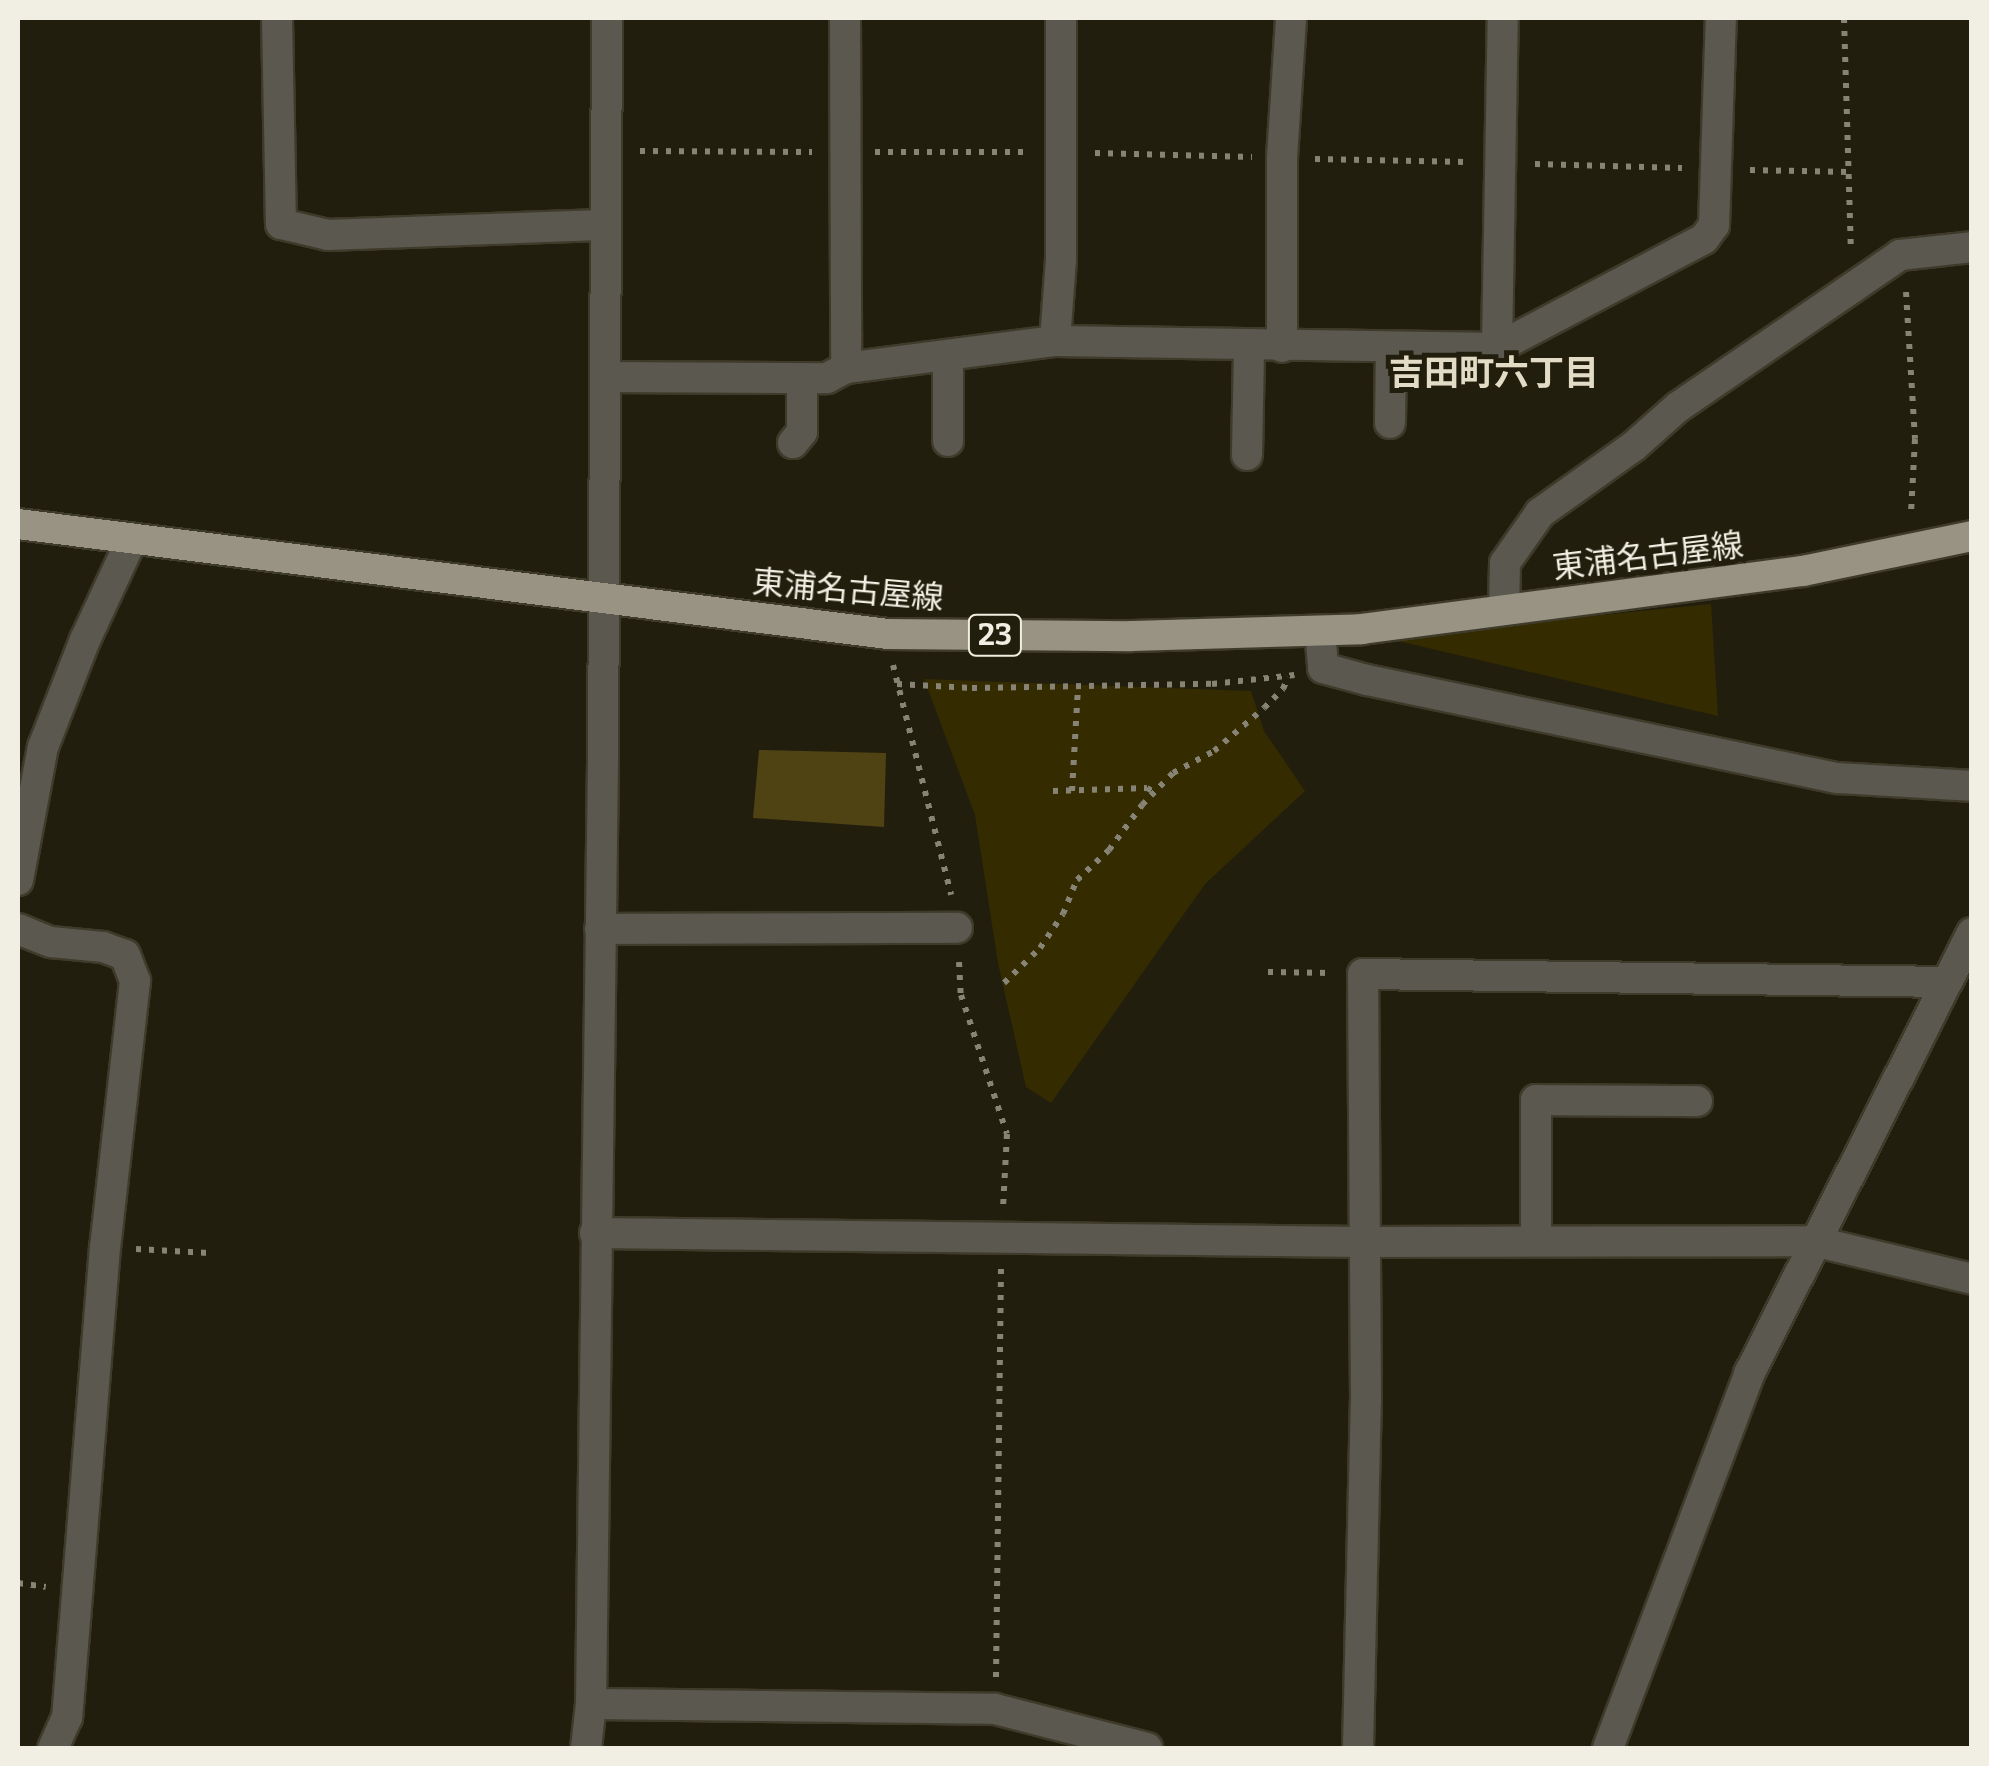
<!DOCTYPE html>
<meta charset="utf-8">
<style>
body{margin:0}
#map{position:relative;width:1989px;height:1766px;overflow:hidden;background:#221e0d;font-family:Bitter,"Noto Sans JP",serif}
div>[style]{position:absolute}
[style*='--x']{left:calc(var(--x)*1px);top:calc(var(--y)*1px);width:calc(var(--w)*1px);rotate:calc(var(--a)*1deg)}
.green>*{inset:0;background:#352b00}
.building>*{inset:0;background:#4f4313}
.path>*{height:6px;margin-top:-3px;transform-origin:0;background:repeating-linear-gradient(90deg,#878476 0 5px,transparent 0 13px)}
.roads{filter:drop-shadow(2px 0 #3f3b2b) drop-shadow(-2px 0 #3f3b2b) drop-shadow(0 2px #3f3b2b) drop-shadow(0 -2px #3f3b2b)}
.minor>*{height:30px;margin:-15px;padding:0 15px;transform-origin:15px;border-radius:15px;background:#5b5850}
.major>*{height:30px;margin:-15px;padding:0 15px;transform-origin:15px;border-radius:15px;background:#989382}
span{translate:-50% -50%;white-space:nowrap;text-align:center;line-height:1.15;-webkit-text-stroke:10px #221e0d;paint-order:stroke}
.shield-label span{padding:2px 8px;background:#221e0d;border:2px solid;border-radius:8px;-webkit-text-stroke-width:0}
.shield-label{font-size:30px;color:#f1efe3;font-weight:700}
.street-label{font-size:32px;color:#f1efe3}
.neighbourhood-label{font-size:35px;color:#e2dcc6;font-weight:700}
.frame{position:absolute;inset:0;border:20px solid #f1efe3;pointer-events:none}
</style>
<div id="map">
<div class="green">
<i style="clip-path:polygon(1711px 604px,1718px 716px,1381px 637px)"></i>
<i style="clip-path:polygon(924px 679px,1251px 691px,1264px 731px,1305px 791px,1205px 884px,1051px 1103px,1026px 1087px,998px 963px,975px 815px)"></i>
</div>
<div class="building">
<i style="clip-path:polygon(759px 750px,886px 753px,884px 827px,753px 818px)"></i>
</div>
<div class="path">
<i style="--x:1844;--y:18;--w:233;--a:88.3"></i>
<i style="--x:640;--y:151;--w:172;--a:0.3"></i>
<i style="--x:875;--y:152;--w:152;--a:0"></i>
<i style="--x:1095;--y:153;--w:157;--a:1.5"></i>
<i style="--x:1315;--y:159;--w:152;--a:1.1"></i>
<i style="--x:1535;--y:164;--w:147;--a:1.6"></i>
<i style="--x:1750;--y:170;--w:98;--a:1.2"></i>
<i style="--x:1906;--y:292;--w:147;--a:86.5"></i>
<i style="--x:1915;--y:439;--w:75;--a:93.1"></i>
<i style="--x:893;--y:665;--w:237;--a:75.8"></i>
<i style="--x:897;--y:684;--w:75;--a:3.1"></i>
<i style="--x:972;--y:688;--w:240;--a:-1"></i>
<i style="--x:1212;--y:684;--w:83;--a:-6.2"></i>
<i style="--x:1053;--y:791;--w:94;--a:-1.8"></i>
<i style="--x:1147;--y:788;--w:8;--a:30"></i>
<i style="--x:1072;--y:791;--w:104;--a:-86.7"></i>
<i style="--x:959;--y:962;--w:33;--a:87"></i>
<i style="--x:961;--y:995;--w:146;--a:71.7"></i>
<i style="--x:1007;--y:1134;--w:73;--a:93.1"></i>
<i style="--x:1268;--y:972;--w:64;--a:0.9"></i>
<i style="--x:1004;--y:983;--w:50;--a:-44.2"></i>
<i style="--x:1040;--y:948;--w:41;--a:-55.9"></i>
<i style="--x:1063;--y:914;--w:37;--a:-68"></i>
<i style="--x:1077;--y:880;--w:44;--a:-43.2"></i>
<i style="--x:1109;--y:850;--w:56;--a:-53.7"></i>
<i style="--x:1142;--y:805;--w:45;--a:-45.9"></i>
<i style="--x:1173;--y:773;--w:47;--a:-28.2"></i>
<i style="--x:1214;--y:751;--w:66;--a:-40.7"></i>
<i style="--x:1264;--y:708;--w:27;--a:-45"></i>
<i style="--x:1283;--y:689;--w:13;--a:-67"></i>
<i style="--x:136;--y:1249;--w:73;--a:3.1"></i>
<i style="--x:18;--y:1583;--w:28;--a:8"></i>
<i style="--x:996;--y:1677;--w:408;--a:-89.3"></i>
</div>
<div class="roads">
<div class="minor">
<i style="--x:277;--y:18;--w:206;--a:88.9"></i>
<i style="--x:281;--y:224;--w:48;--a:13.2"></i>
<i style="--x:328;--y:235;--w:278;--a:-2.1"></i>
<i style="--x:845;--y:18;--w:350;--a:89.8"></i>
<i style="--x:1055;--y:341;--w:82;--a:-85.8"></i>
<i style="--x:1061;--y:259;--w:241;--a:-90"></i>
<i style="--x:1282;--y:347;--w:189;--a:-90"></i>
<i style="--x:1282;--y:158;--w:140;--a:-86.3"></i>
<i style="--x:1497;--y:348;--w:330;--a:-89"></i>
<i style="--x:948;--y:356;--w:85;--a:90"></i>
<i style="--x:605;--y:377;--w:222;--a:0.3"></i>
<i style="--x:827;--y:378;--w:21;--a:-28"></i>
<i style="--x:846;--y:368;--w:211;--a:-7.4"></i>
<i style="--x:1055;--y:341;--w:442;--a:0.9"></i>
<i style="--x:1497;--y:348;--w:234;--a:-27.8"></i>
<i style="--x:1704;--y:239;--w:17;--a:-54"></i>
<i style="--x:1714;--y:225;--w:207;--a:-88.1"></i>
<i style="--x:1390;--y:423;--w:75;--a:-89.2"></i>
<i style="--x:793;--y:443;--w:14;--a:-51"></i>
<i style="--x:802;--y:432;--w:52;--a:-90"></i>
<i style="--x:1247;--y:455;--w:109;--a:-88.9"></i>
<i style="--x:1504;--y:610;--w:47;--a:-88.8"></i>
<i style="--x:1505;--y:563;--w:61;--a:-55"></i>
<i style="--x:1540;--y:513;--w:115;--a:-35.5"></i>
<i style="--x:1634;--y:446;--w:59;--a:-41.6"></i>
<i style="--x:1678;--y:407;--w:269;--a:-34.4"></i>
<i style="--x:1900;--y:255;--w:72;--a:-6.3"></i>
<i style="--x:1320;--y:631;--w:37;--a:85"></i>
<i style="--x:1323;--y:668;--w:46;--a:15.3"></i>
<i style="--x:1367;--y:680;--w:481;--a:11.8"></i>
<i style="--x:1838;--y:778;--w:134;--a:3.4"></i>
<i style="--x:18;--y:880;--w:135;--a:-79.4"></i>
<i style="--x:43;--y:747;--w:115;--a:-68.6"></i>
<i style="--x:85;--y:640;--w:109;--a:-65.1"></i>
<i style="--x:18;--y:929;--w:35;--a:22"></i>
<i style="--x:51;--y:942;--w:52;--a:5.5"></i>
<i style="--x:103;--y:947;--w:23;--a:20"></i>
<i style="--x:125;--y:955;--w:28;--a:69"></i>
<i style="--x:135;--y:981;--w:268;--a:96.4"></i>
<i style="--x:105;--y:1247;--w:472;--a:94.6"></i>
<i style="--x:67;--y:1717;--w:34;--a:114"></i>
<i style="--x:600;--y:929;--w:357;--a:-0.2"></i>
<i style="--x:595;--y:1233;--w:767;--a:0.67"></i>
<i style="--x:1362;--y:1242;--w:451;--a:-0.1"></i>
<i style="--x:1813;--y:1241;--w:163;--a:13.4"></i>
<i style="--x:1536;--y:1241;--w:141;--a:-90"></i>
<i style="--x:1536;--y:1100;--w:161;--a:0.4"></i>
<i style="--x:591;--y:1704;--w:404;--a:0.7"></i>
<i style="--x:995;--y:1709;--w:157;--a:14.4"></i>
<i style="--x:586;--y:1748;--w:44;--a:-83.5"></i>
<i style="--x:591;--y:1704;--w:943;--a:-89.27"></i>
<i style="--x:603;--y:761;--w:743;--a:-89.69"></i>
<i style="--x:1358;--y:1748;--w:348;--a:-88.7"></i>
<i style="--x:1366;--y:1400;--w:426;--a:-90.4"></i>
<i style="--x:1363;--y:974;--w:584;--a:0.78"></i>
<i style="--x:1608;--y:1748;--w:400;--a:-69.3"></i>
<i style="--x:1749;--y:1374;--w:494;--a:-63.2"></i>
</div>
<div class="major">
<i style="--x:18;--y:524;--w:876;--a:7.21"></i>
<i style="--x:887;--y:634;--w:245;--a:0.5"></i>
<i style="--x:1132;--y:636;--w:230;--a:-1.7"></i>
<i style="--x:1362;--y:629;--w:445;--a:-7.5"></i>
<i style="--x:1803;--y:571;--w:173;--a:-11.7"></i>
</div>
</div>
<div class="shield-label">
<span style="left:995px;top:635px">23</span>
</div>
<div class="street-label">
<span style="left:1648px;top:556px;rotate:-7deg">東浦名古屋線</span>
<span style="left:848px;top:590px;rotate:5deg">東浦名古屋線</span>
</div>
<div class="neighbourhood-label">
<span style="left:1494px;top:373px">吉田町六丁目</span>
</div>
<div class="frame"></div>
</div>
